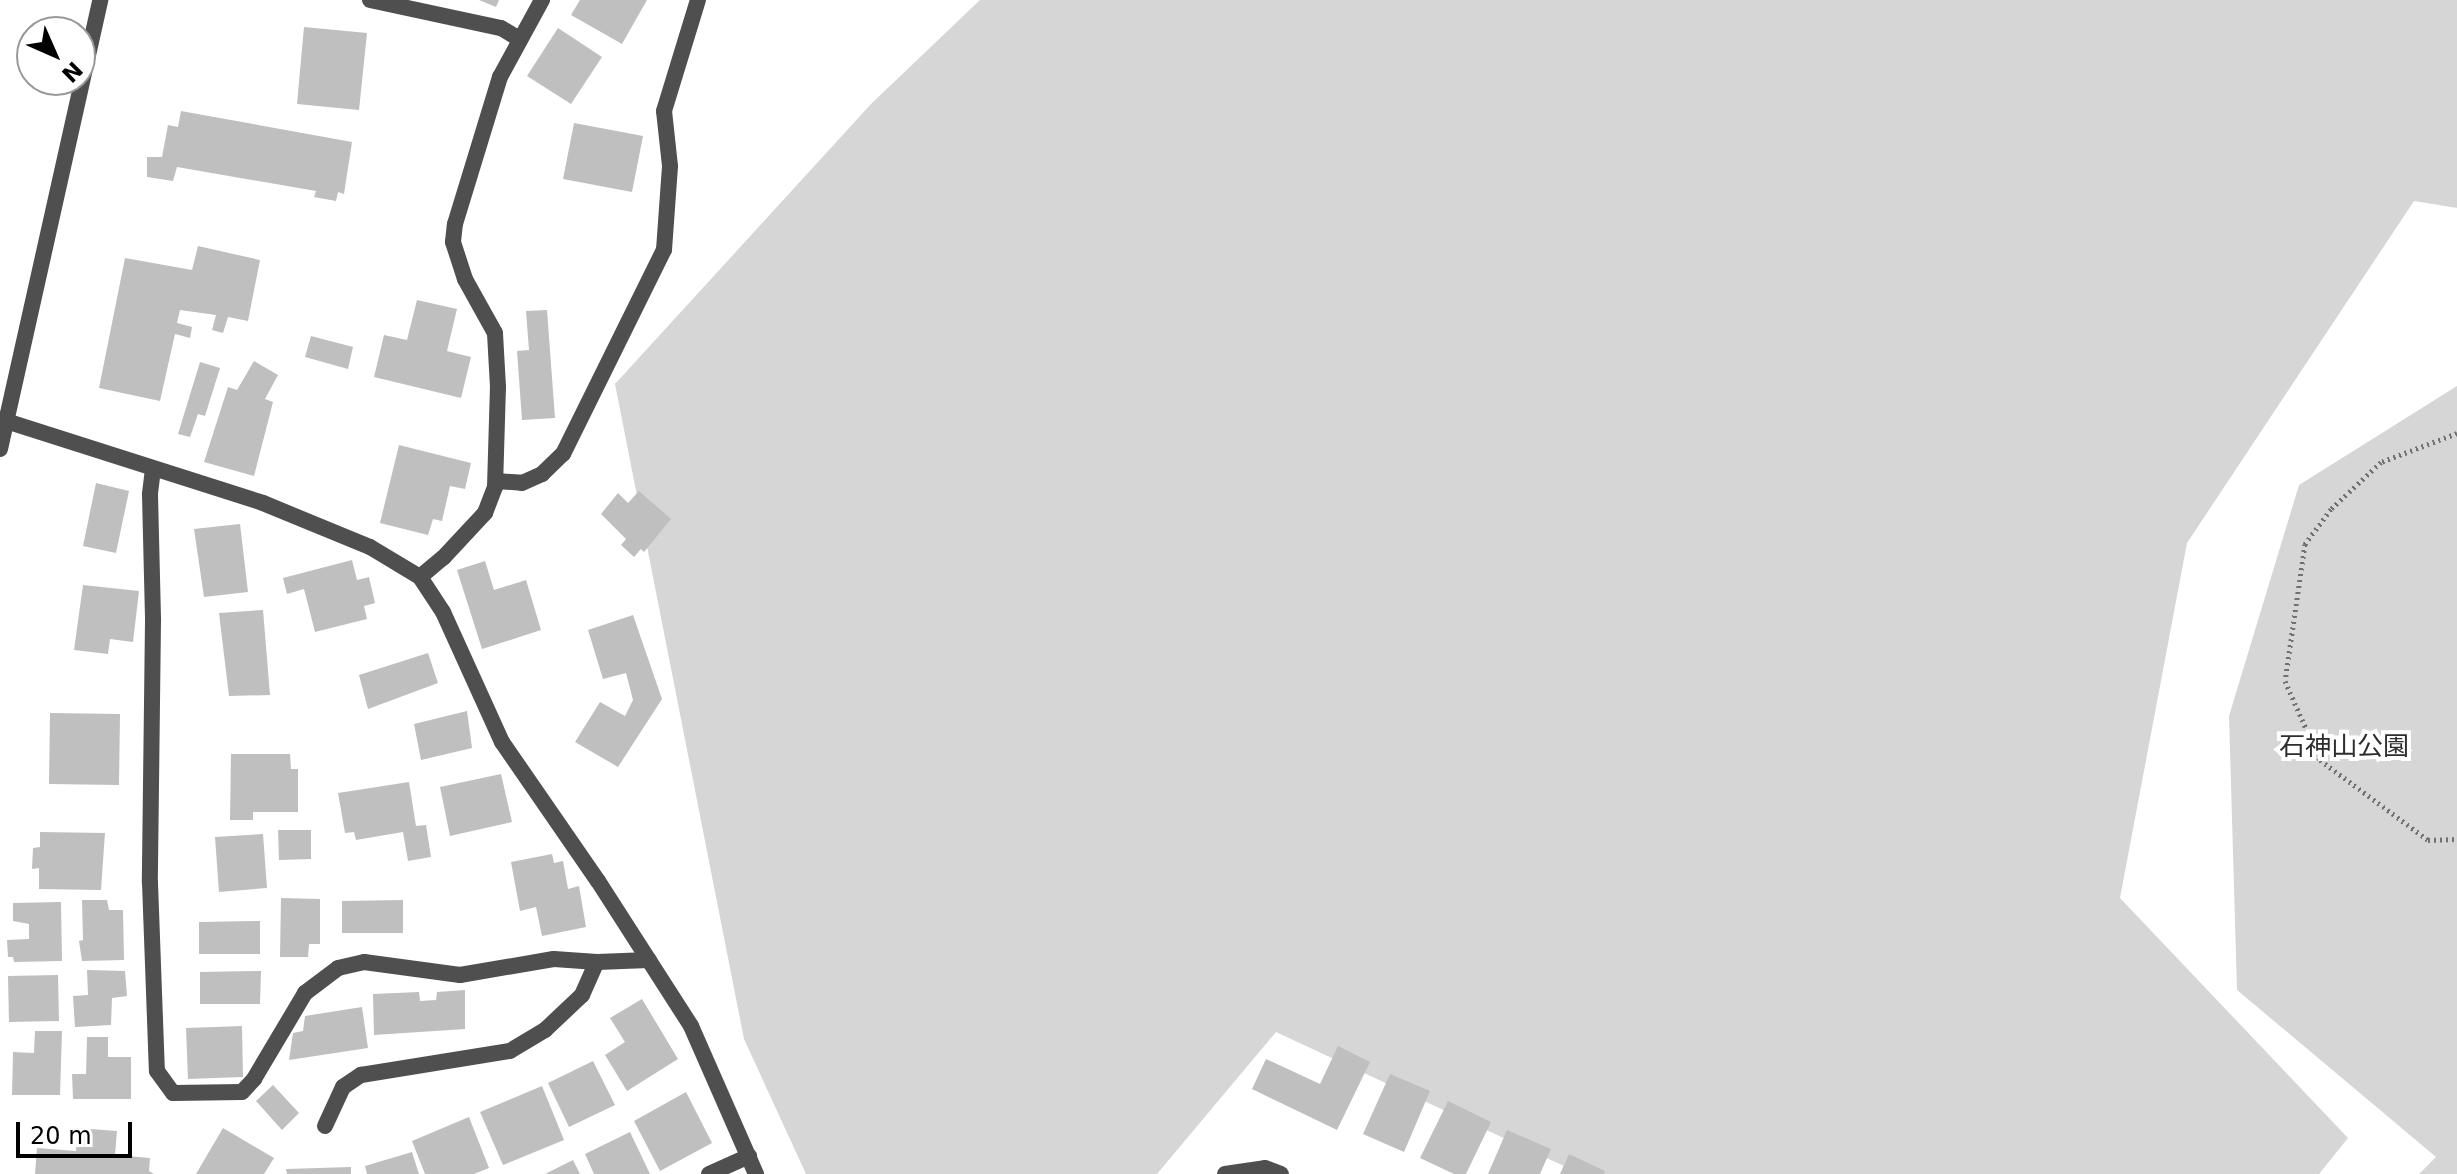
<!DOCTYPE html>
<meta charset="utf-8">
<style>
body{margin:0}
#map{position:relative;width:2457px;height:1174px;overflow:hidden;background:#fff;font-family:"DejaVu Sans","Noto Sans JP",sans-serif}
div>[style]{position:absolute}
[style*='--x']{left:calc(var(--x)*1px);top:calc(var(--y)*1px);width:calc(var(--w)*1px);rotate:calc(var(--a)*1deg)}
.green>*{inset:0;background:#d6d6d6}
.building>*{inset:0;background:#bfbfbf}
.path>*{height:5px;margin-top:-2.5px;transform-origin:0;background:repeating-linear-gradient(90deg,#717171 0 2px,transparent 0 6px)}
.service>*{height:16px;margin:-8px;padding:0 8px;transform-origin:8px;border-radius:8px;background:#4f4f4f}
.minor>*{height:16px;margin:-8px;padding:0 8px;transform-origin:8px;border-radius:8px;background:#4f4f4f}
.tertiary>*{height:16px;margin:-8px;padding:0 8px;transform-origin:8px;border-radius:8px;background:#4f4f4f}
span{translate:-50% -50%;white-space:nowrap;text-align:center;line-height:1.15;-webkit-text-stroke:8px #fff;paint-order:stroke}
.park-label{font-size:26px;color:#2d2d2d}
.north{position:absolute;left:16px;top:16px;width:80px;height:80px;box-sizing:border-box;background:#fff;border:2px solid #999;border-radius:50%;rotate:135deg;font-size:22px;font-weight:700;line-height:32px;text-align:center;color:#000}
.north::after{content:'';display:block;margin:auto;width:28px;height:36px;background:#000;clip-path:polygon(50% 0,100% 100%,50% 72%,0 100%)}
.scale{position:absolute;left:16px;top:1122px;width:116px;height:36px;box-sizing:border-box;border:4px solid #000;border-top:0;padding-left:10px;font-size:24px;line-height:28px;white-space:nowrap;color:#000;-webkit-text-stroke:6px #fff;paint-order:stroke}
</style>
<div id="map">
<div class="green">
<i style="clip-path:polygon(980px 0,2457px 0,2457px 208px,2414px 201px,2187px 543px,2120px 898px,2348px 1138px,2319px 1174px,1581px 1174px,1276px 1032px,1157px 1174px,806px 1174px,744px 1039px,615px 384px,871px 104px)"></i>
<i style="clip-path:polygon(2457px 386px,2457px 1174px,2419px 1174px,2436px 1157px,2237px 990px,2229px 716px,2299px 485px)"></i>
</div>
<div class="building">
<i style="clip-path:polygon(479px 0,499px 0,496px 7px)"></i>
<i style="clip-path:polygon(580px 0,647px 0,622px 44px,571px 15px)"></i>
<i style="clip-path:polygon(304px 27px,367px 33px,359px 110px,297px 104px)"></i>
<i style="clip-path:polygon(558px 28px,602px 57px,571px 104px,527px 76px)"></i>
<i style="clip-path:polygon(181px 111px,352px 142px,344px 194px,338px 192px,336px 201px,314px 197px,316px 191px,177px 167px,173px 181px,147px 177px,147px 157px,162px 157px,168px 125px,178px 127px)"></i>
<i style="clip-path:polygon(574px 123px,643px 136px,632px 192px,563px 179px)"></i>
<i style="clip-path:polygon(198px 246px,260px 260px,248px 321px,228px 317px,223px 333px,212px 330px,216px 315px,180px 310px,177px 323px,192px 327px,190px 338px,175px 334px,160px 401px,99px 388px,125px 258px,192px 270px)"></i>
<i style="clip-path:polygon(417px 300px,457px 309px,447px 351px,471px 357px,461px 398px,374px 377px,384px 335px,407px 340px)"></i>
<i style="clip-path:polygon(547px 310px,555px 418px,522px 420px,517px 351px,529px 350px,526px 311px)"></i>
<i style="clip-path:polygon(311px 336px,353px 347px,348px 369px,305px 357px)"></i>
<i style="clip-path:polygon(254px 361px,278px 375px,265px 399px,273px 402px,254px 476px,204px 462px,228px 387px,237px 390px)"></i>
<i style="clip-path:polygon(200px 362px,220px 368px,205px 416px,198px 414px,190px 437px,178px 434px)"></i>
<i style="clip-path:polygon(399px 445px,471px 463px,465px 489px,450px 486px,442px 521px,433px 519px,428px 535px,380px 523px)"></i>
<i style="clip-path:polygon(96px 483px,129px 491px,116px 553px,83px 546px)"></i>
<i style="clip-path:polygon(639px 491px,671px 519px,644px 552px,641px 549px,634px 557px,621px 545px,626px 539px,601px 514px,618px 493px,628px 503px)"></i>
<i style="clip-path:polygon(240px 524px,248px 592px,204px 597px,194px 529px)"></i>
<i style="clip-path:polygon(352px 560px,357px 580px,369px 577px,375px 603px,364px 606px,367px 619px,315px 632px,304px 589px,287px 594px,283px 578px)"></i>
<i style="clip-path:polygon(485px 561px,494px 590px,526px 580px,541px 630px,482px 649px,457px 570px)"></i>
<i style="clip-path:polygon(83px 585px,139px 591px,133px 642px,110px 639px,108px 654px,74px 650px)"></i>
<i style="clip-path:polygon(263px 610px,270px 695px,229px 696px,219px 613px)"></i>
<i style="clip-path:polygon(633px 615px,662px 699px,618px 767px,575px 742px,600px 702px,625px 716px,633px 700px,626px 673px,603px 679px,588px 630px)"></i>
<i style="clip-path:polygon(428px 653px,438px 683px,368px 709px,359px 675px)"></i>
<i style="clip-path:polygon(467px 711px,472px 748px,421px 760px,414px 724px)"></i>
<i style="clip-path:polygon(50px 713px,120px 714px,119px 785px,49px 784px)"></i>
<i style="clip-path:polygon(231px 754px,290px 754px,291px 769px,298px 769px,298px 812px,253px 812px,253px 820px,230px 820px)"></i>
<i style="clip-path:polygon(501px 774px,512px 822px,450px 836px,440px 787px)"></i>
<i style="clip-path:polygon(409px 782px,416px 826px,426px 825px,431px 857px,408px 861px,403px 832px,356px 840px,354px 832px,345px 833px,338px 793px)"></i>
<i style="clip-path:polygon(278px 830px,311px 830px,311px 859px,279px 860px)"></i>
<i style="clip-path:polygon(40px 832px,105px 833px,101px 890px,39px 889px,39px 868px,32px 869px,33px 848px,40px 847px)"></i>
<i style="clip-path:polygon(263px 834px,267px 888px,219px 892px,215px 837px)"></i>
<i style="clip-path:polygon(552px 854px,554px 863px,563px 861px,568px 889px,579px 886px,586px 927px,542px 936px,536px 907px,520px 911px,511px 862px)"></i>
<i style="clip-path:polygon(281px 898px,320px 899px,320px 944px,309px 944px,308px 957px,280px 957px)"></i>
<i style="clip-path:polygon(82px 900px,107px 900px,109px 910px,123px 910px,124px 960px,82px 961px,79px 941px,83px 940px)"></i>
<i style="clip-path:polygon(403px 900px,403px 933px,342px 933px,342px 901px)"></i>
<i style="clip-path:polygon(61px 902px,62px 961px,14px 962px,13px 957px,8px 957px,7px 940px,29px 939px,29px 924px,13px 921px,13px 903px)"></i>
<i style="clip-path:polygon(260px 921px,260px 954px,199px 954px,199px 922px)"></i>
<i style="clip-path:polygon(87px 970px,125px 971px,127px 996px,112px 998px,111px 1025px,75px 1027px,73px 996px,88px 995px)"></i>
<i style="clip-path:polygon(261px 971px,260px 1004px,200px 1004px,200px 972px)"></i>
<i style="clip-path:polygon(58px 975px,59px 1021px,9px 1022px,8px 976px)"></i>
<i style="clip-path:polygon(465px 990px,465px 1029px,374px 1035px,373px 994px,419px 992px,420px 1001px,436px 1000px,437px 992px)"></i>
<i style="clip-path:polygon(642px 999px,678px 1059px,627px 1091px,605px 1055px,625px 1042px,610px 1018px)"></i>
<i style="clip-path:polygon(362px 1007px,368px 1048px,289px 1060px,293px 1033px,303px 1031px,305px 1016px)"></i>
<i style="clip-path:polygon(242px 1026px,243px 1077px,188px 1079px,186px 1028px)"></i>
<i style="clip-path:polygon(35px 1031px,62px 1031px,60px 1095px,12px 1095px,13px 1052px,34px 1053px)"></i>
<i style="clip-path:polygon(87px 1037px,108px 1037px,108px 1057px,131px 1057px,131px 1099px,73px 1099px,72px 1074px,86px 1074px)"></i>
<i style="clip-path:polygon(1338px 1046px,1370px 1062px,1337px 1130px,1252px 1089px,1266px 1059px,1320px 1084px)"></i>
<i style="clip-path:polygon(593px 1061px,615px 1105px,569px 1127px,548px 1083px)"></i>
<i style="clip-path:polygon(1390px 1074px,1430px 1091px,1404px 1152px,1363px 1134px)"></i>
<i style="clip-path:polygon(273px 1085px,299px 1113px,282px 1130px,256px 1101px)"></i>
<i style="clip-path:polygon(542px 1086px,564px 1140px,503px 1165px,480px 1112px)"></i>
<i style="clip-path:polygon(686px 1092px,712px 1143px,660px 1171px,634px 1121px)"></i>
<i style="clip-path:polygon(1448px 1101px,1491px 1122px,1466px 1174px,1454px 1174px,1420px 1158px)"></i>
<i style="clip-path:polygon(469px 1117px,489px 1168px,474px 1174px,425px 1174px,412px 1141px)"></i>
<i style="clip-path:polygon(77px 1128px,117px 1131px,115px 1155px,150px 1158px,149px 1171px,154px 1174px,35px 1174px,37px 1148px,76px 1151px)"></i>
<i style="clip-path:polygon(223px 1128px,274px 1158px,264px 1174px,196px 1174px)"></i>
<i style="clip-path:polygon(1507px 1130px,1551px 1149px,1540px 1174px,1488px 1174px)"></i>
<i style="clip-path:polygon(630px 1132px,650px 1174px,594px 1174px,585px 1154px)"></i>
<i style="clip-path:polygon(412px 1152px,419px 1174px,367px 1174px,365px 1166px)"></i>
<i style="clip-path:polygon(1569px 1154px,1605px 1171px,1604px 1174px,1560px 1174px)"></i>
<i style="clip-path:polygon(573px 1160px,580px 1174px,545px 1174px)"></i>
<i style="clip-path:polygon(351px 1167px,351px 1174px,287px 1174px,286px 1169px)"></i>
</div>
<div class="path">
<i style="--x:2457;--y:433;--w:81;--a:159.1"></i>
<i style="--x:2381;--y:462;--w:69;--a:136.8"></i>
<i style="--x:2331;--y:509;--w:44;--a:126.6"></i>
<i style="--x:2305;--y:544;--w:138;--a:98.3"></i>
<i style="--x:2285;--y:681;--w:86;--a:66.1"></i>
<i style="--x:2320;--y:760;--w:134;--a:36.5"></i>
<i style="--x:2428;--y:840;--w:29;--a:-2"></i>
</div>
<div class="service">
<i style="--x:496;--y:481;--w:26;--a:4"></i>
<i style="--x:522;--y:483;--w:22;--a:-24"></i>
<i style="--x:542;--y:474;--w:29;--a:-44"></i>
<i style="--x:563;--y:454;--w:228;--a:-63.7"></i>
<i style="--x:664;--y:250;--w:84;--a:-85.9"></i>
<i style="--x:670;--y:166;--w:55;--a:-96.2"></i>
<i style="--x:664;--y:111;--w:116;--a:-73"></i>
<i style="--x:325;--y:1126;--w:43;--a:-65.2"></i>
<i style="--x:343;--y:1087;--w:22;--a:-34"></i>
<i style="--x:361;--y:1075;--w:151;--a:-9.2"></i>
<i style="--x:510;--y:1051;--w:41;--a:-31"></i>
<i style="--x:545;--y:1030;--w:51;--a:-43.4"></i>
<i style="--x:582;--y:995;--w:36;--a:-66"></i>
<i style="--x:709;--y:1174;--w:44;--a:-24.2"></i>
</div>
<div class="minor">
<i style="--x:370;--y:0;--w:134;--a:12.1"></i>
<i style="--x:501;--y:28;--w:21;--a:31"></i>
<i style="--x:0;--y:419;--w:276;--a:17.7"></i>
<i style="--x:263;--y:503;--w:116;--a:22.4"></i>
<i style="--x:370;--y:547;--w:58;--a:31"></i>
<i style="--x:420;--y:577;--w:42;--a:56.7"></i>
<i style="--x:443;--y:612;--w:143;--a:65.6"></i>
<i style="--x:502;--y:742;--w:169;--a:55.4"></i>
<i style="--x:598;--y:881;--w:172;--a:57.3"></i>
<i style="--x:691;--y:1026;--w:162;--a:66.3"></i>
<i style="--x:153;--y:469;--w:26;--a:97"></i>
<i style="--x:150;--y:495;--w:126;--a:88.6"></i>
<i style="--x:153;--y:621;--w:262;--a:90.7"></i>
<i style="--x:150;--y:883;--w:188;--a:87.9"></i>
<i style="--x:157;--y:1071;--w:27;--a:54"></i>
<i style="--x:173;--y:1093;--w:69;--a:-0.8"></i>
<i style="--x:242;--y:1092;--w:18;--a:-47"></i>
<i style="--x:254;--y:1079;--w:100;--a:-59.3"></i>
<i style="--x:305;--y:993;--w:41;--a:-37.1"></i>
<i style="--x:338;--y:968;--w:27;--a:-13"></i>
<i style="--x:364;--y:962;--w:97;--a:7.7"></i>
<i style="--x:460;--y:975;--w:95;--a:-9.7"></i>
<i style="--x:554;--y:959;--w:43;--a:4"></i>
<i style="--x:597;--y:962;--w:52;--a:-2.2"></i>
<i style="--x:420;--y:577;--w:30;--a:-40"></i>
<i style="--x:443;--y:558;--w:62;--a:-47"></i>
<i style="--x:485;--y:513;--w:28;--a:-69"></i>
<i style="--x:495;--y:487;--w:100;--a:-88.3"></i>
<i style="--x:498;--y:387;--w:54;--a:-93.2"></i>
<i style="--x:495;--y:333;--w:62;--a:-119.1"></i>
<i style="--x:465;--y:279;--w:39;--a:-108"></i>
<i style="--x:453;--y:242;--w:18;--a:-84"></i>
<i style="--x:455;--y:224;--w:154;--a:-73"></i>
<i style="--x:500;--y:77;--w:88;--a:-61.4"></i>
<i style="--x:1225;--y:1174;--w:40;--a:-8.5"></i>
<i style="--x:1265;--y:1168;--w:17;--a:21"></i>
</div>
<div class="tertiary">
<i style="--x:0;--y:449;--w:460;--a:-77.4"></i>
</div>
<div class="park-label">
<span style="left:2344px;top:747px">石神山公園</span>
</div>
<div class="north">N</div>
<div class="scale">20 m</div>
</div>
